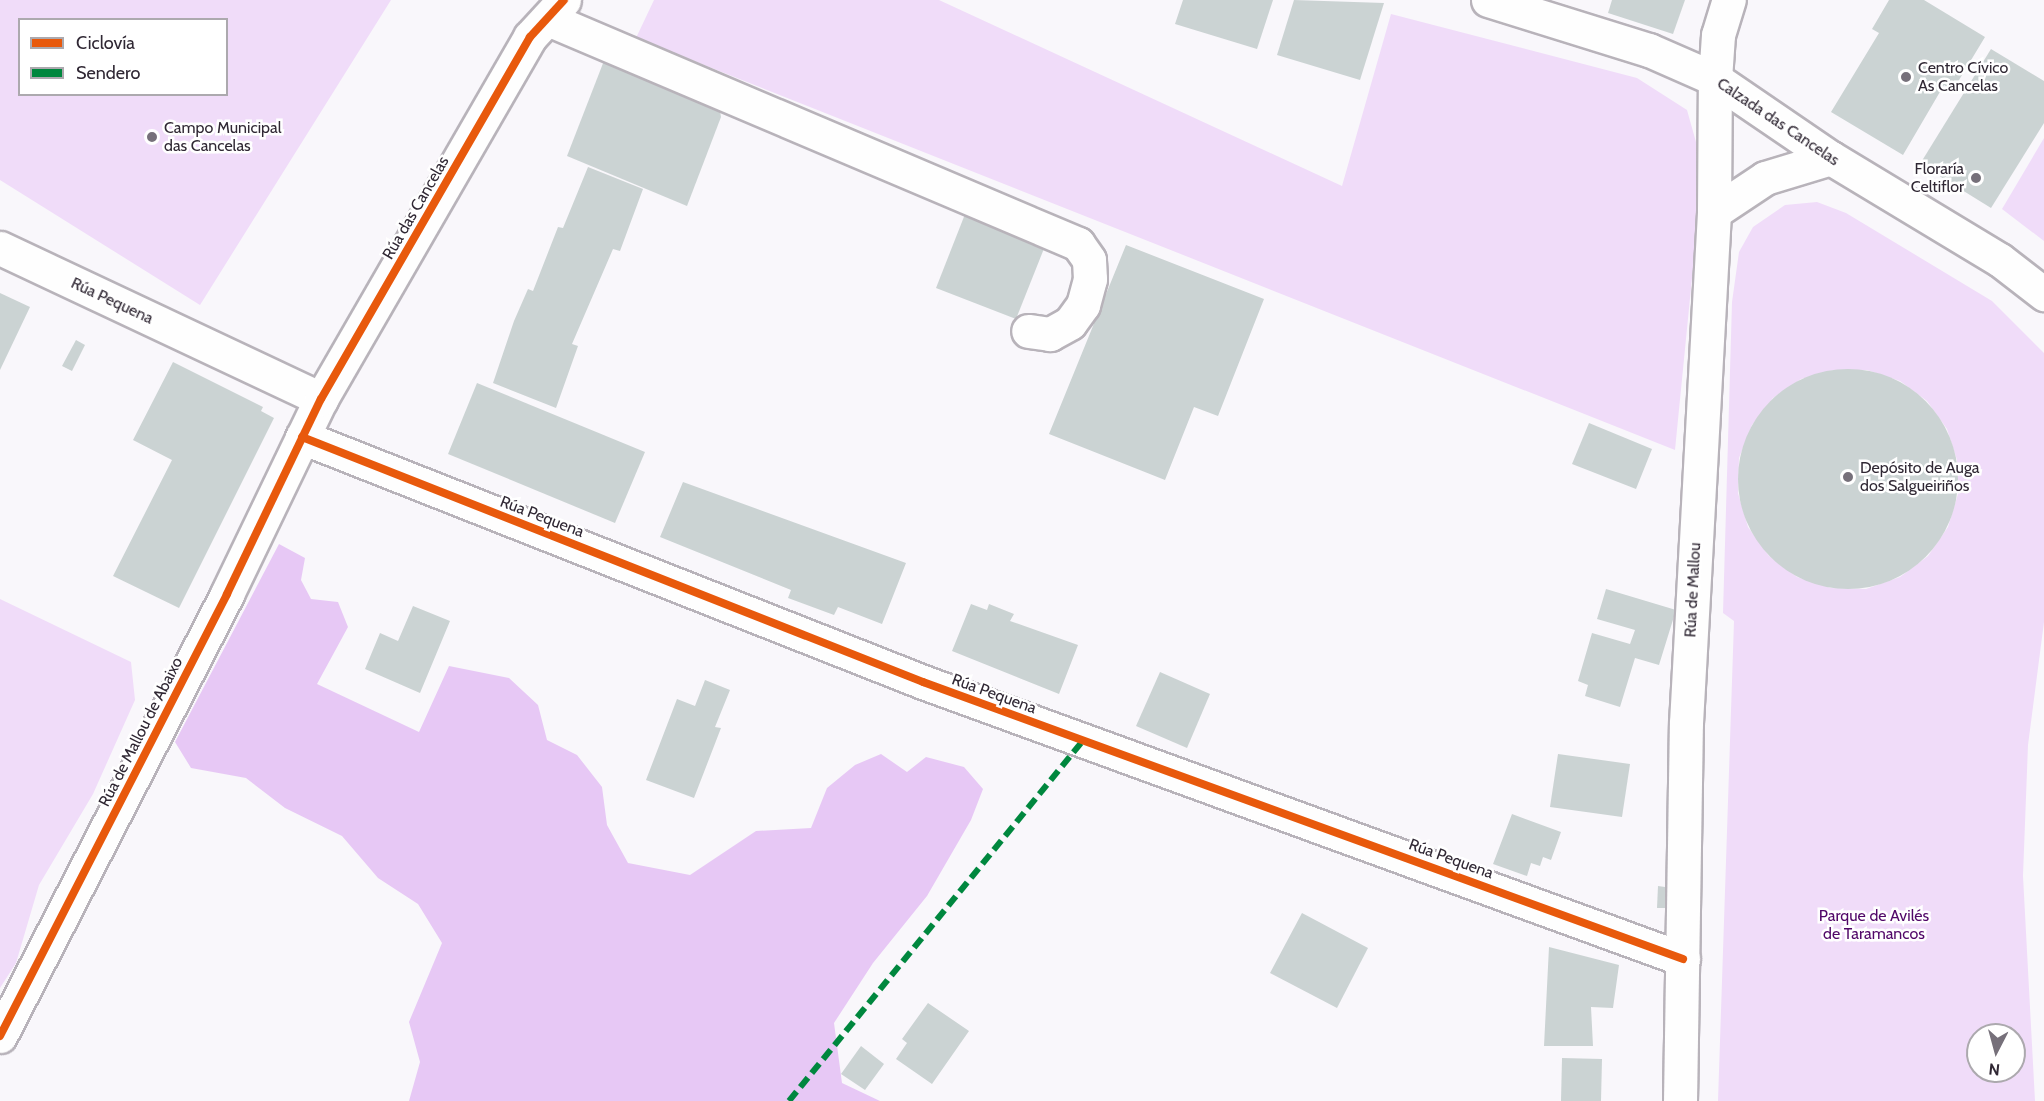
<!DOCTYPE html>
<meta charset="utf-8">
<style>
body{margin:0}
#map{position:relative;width:2044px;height:1101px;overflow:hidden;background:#f9f7fb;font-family:Cabin,sans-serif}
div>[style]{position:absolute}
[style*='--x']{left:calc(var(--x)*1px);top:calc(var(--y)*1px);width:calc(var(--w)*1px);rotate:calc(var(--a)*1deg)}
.green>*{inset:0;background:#f0dcf9}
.forest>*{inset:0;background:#e7c8f5}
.building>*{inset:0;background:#cbd3d3}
.round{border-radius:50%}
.roads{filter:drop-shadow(2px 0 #b8b3ba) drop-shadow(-2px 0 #b8b3ba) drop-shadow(0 2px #b8b3ba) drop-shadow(0 -2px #b8b3ba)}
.minor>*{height:33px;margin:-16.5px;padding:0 16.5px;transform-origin:16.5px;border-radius:16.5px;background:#fefefe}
.quiet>*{height:6px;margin-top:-3px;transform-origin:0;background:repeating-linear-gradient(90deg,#00873e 0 12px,transparent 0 18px)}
.cycleway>*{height:8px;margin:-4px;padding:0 4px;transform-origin:4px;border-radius:4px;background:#e8590c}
.dots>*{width:16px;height:16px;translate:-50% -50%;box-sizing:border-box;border:3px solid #fff;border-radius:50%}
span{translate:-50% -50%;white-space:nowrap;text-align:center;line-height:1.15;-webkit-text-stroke:5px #fff;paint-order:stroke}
.poi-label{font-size:16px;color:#302834}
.left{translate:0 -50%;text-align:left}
.right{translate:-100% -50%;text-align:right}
.street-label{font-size:16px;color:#302834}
.park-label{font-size:16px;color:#510768}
.legend{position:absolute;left:18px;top:18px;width:210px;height:78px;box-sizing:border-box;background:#fff;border:2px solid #aca9ae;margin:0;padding:8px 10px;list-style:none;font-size:18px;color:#302834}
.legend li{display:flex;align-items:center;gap:12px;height:30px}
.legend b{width:30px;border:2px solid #aca9ae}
.north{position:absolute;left:1966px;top:1023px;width:60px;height:60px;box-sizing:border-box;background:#fff;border:2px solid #aca9ae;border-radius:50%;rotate:186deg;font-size:16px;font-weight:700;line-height:24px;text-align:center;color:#302834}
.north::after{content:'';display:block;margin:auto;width:21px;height:27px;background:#76707a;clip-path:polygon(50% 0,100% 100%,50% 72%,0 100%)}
</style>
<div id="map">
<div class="green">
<i style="clip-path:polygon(evenodd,0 0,391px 0,200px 305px,0 180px,0 0,20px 20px,226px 20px,226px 94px,20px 94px,20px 20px)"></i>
<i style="clip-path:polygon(654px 0,939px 0,1342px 186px,1391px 14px,1637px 78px,1687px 110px,1703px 167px,1675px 450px,636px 38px)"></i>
<i style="clip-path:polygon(2044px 138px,2044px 241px,2002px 209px)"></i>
<i style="clip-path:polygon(evenodd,1817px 202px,1846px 213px,1992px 301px,2044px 353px,2044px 622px,2028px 745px,2023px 876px,2035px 1101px,1718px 1101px,1734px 621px,1723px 613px,1732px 302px,1739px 252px,1753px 227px,1785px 205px,1817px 202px,1833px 370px,1867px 370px,1900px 381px,1927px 401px,1947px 429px,1957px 460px,1958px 494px,1948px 527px,1928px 556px,1900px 577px,1866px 589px,1831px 588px,1797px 577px,1769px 556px,1748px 527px,1738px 493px,1739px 458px,1752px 425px,1773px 398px,1801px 379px,1833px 370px,1817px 202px,1978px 1035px,2014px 1035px,2014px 1071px,1978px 1071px,1978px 1035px)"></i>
<i style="clip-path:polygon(0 599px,131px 662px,135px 700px,93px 794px,39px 885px,16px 963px,0 988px)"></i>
</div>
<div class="forest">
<i style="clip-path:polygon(279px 544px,305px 558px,301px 580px,311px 599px,338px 602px,348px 627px,317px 684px,419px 732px,449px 666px,509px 678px,538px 705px,547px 740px,577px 755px,602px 787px,607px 825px,628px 863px,690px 875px,756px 831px,811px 828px,827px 788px,855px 765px,881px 754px,907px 772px,926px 757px,964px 767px,983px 789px,971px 820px,927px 896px,873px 963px,834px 1023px,842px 1083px,880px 1101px,409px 1101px,420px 1062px,409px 1022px,442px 943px,418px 904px,378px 878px,342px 836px,285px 808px,246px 778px,191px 768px,175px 742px)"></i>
</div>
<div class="building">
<i style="clip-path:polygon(1183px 0,1273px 0,1257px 49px,1175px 24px)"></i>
<i style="clip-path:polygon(1294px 0,1384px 3px,1360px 80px,1277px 55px)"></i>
<i style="clip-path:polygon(1612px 0,1685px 0,1673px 34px,1608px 13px)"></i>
<i style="clip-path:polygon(1889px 0,1924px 0,1985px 37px,1953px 90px,1944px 85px,1903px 155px,1831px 112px,1879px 33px,1872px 29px)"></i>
<i style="clip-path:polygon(1991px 49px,2044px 81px,2044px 123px,1991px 208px,1920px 164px)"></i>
<i style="clip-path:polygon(607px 53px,718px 98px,721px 117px,687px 206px,567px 156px)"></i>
<i style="clip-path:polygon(588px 167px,643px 189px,620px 251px,613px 249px,572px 344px,578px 346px,556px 408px,493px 383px,514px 321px,528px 289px,533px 291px,558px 227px,563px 228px)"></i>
<i style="clip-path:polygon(969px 204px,1049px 236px,1016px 319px,936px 288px)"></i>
<i style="clip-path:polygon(1126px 245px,1264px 299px,1218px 416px,1194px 407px,1165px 480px,1049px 434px)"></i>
<i style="clip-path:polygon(0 293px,30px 307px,0 370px)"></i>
<i style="clip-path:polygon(76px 340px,85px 345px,72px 371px,62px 366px)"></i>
<i style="clip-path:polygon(173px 362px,263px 407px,261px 411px,274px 418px,179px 608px,113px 576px,172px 460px,133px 440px)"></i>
<i class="round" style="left:1738px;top:369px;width:220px;height:220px"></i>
<i style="clip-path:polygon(477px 383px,645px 452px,615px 523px,448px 454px)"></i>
<i style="clip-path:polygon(1589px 423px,1652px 449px,1636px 489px,1572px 464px)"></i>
<i style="clip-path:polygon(683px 482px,906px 563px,882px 624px,838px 607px,834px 615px,788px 598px,791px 590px,660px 537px)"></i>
<i style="clip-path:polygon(1606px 589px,1676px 610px,1659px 665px,1635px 658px,1620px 707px,1585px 696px,1588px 685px,1578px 681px,1592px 633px,1630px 644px,1635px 630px,1597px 619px)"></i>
<i style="clip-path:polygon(971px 604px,987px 610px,989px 604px,1014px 614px,1010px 621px,1078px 645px,1059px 694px,952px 651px)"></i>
<i style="clip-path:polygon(413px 606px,450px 621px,420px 693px,365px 669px,380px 633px,398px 641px)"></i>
<i style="clip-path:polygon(1160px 672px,1210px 694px,1187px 748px,1136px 726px)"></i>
<i style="clip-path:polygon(705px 680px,730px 690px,715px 727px,721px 728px,694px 798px,646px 780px,677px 699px,695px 706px)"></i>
<i style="clip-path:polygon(1558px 754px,1630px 764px,1622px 817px,1550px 807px)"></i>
<i style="clip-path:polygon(1512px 814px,1561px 832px,1551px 860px,1543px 857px,1540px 866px,1531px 863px,1527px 876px,1493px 864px)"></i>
<i style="clip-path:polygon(1658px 886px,1665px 887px,1665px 908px,1657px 908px)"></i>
<i style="clip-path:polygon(1302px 913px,1368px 948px,1337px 1008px,1270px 973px)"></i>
<i style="clip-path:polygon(1549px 947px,1619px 965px,1613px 1008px,1591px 1007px,1593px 1046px,1544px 1046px)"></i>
<i style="clip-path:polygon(928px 1003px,969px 1031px,932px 1084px,896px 1059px,907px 1043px,902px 1039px)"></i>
<i style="clip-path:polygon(861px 1046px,884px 1064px,865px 1090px,841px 1074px)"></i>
<i style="clip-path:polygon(1562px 1058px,1602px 1059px,1601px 1101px,1561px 1101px)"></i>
</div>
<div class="roads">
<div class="minor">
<i style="--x:1488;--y:0;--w:169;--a:17.3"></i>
<i style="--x:1649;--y:50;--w:72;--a:23.7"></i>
<i style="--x:1715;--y:79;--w:140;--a:34.3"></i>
<i style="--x:1831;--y:158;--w:197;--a:31.1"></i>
<i style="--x:2000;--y:260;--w:56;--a:37.7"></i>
<i style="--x:548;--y:19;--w:576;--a:23"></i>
<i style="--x:1078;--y:244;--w:19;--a:55"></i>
<i style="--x:1089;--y:260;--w:19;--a:87"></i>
<i style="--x:1090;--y:279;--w:27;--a:105"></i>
<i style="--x:1083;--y:305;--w:22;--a:126"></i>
<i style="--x:1070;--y:323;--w:23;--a:151"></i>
<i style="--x:1050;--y:334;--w:22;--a:-172"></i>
<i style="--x:1714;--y:212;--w:61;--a:-33.7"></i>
<i style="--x:1765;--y:178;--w:69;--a:-16.9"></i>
<i style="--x:0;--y:248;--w:355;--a:25.2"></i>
<i style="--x:302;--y:437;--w:668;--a:21.53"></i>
<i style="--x:923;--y:682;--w:809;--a:20.03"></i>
<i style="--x:0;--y:1036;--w:497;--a:-62.8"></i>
<i style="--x:227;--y:594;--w:216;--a:-64.3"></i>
<i style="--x:321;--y:399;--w:418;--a:-60"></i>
<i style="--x:530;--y:37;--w:50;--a:-47.4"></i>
<i style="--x:1680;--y:1101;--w:378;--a:-89.1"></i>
<i style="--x:1686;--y:723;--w:512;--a:-86.86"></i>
<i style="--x:1714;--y:212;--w:133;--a:-89.6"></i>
<i style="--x:1715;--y:79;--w:44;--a:-86.1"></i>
<i style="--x:1718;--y:35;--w:37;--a:-73"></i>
</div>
</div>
<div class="quiet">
<i style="--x:789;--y:1101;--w:465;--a:-50.8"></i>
</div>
<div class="cycleway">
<i style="--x:302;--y:437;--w:668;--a:21.53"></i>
<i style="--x:923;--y:682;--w:809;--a:20.03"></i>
<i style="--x:0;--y:1036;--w:497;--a:-62.8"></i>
<i style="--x:227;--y:594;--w:216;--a:-64.3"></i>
<i style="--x:321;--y:399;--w:418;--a:-60"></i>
<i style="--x:530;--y:37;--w:50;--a:-47.4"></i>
</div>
<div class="dots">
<i style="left:1906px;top:77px;background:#76707a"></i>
<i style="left:152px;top:137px;background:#76707a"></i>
<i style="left:1976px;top:178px;background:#76707a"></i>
<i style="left:1848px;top:477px;background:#76707a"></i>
</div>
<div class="poi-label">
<span class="left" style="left:1918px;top:77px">Centro Cívico<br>As Cancelas</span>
<span class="left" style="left:164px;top:137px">Campo Municipal<br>das Cancelas</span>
<span class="right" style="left:1964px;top:178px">Floraría<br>Celtiflor</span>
<span class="left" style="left:1860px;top:477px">Depósito de Auga<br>dos Salgueiriños</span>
</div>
<div class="street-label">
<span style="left:1778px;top:122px;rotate:34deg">Calzada das Cancelas</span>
<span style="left:416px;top:208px;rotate:-60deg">Rúa das Cancelas</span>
<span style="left:112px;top:301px;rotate:25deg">Rúa Pequena</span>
<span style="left:542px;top:517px;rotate:21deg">Rúa Pequena</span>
<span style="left:1693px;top:590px;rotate:-87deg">Rúa de Mallou</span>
<span style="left:994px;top:694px;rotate:20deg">Rúa Pequena</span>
<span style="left:141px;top:732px;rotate:-63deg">Rúa de Mallou de Abaixo</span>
<span style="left:1451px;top:859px;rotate:20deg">Rúa Pequena</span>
</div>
<div class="park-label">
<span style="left:1874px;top:925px">Parque de Avilés<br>de Taramancos</span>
</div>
<ul class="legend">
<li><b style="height:8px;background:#e8590c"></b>Ciclovía</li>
<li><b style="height:8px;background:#00873e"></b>Sendero</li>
</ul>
<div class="north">N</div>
</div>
